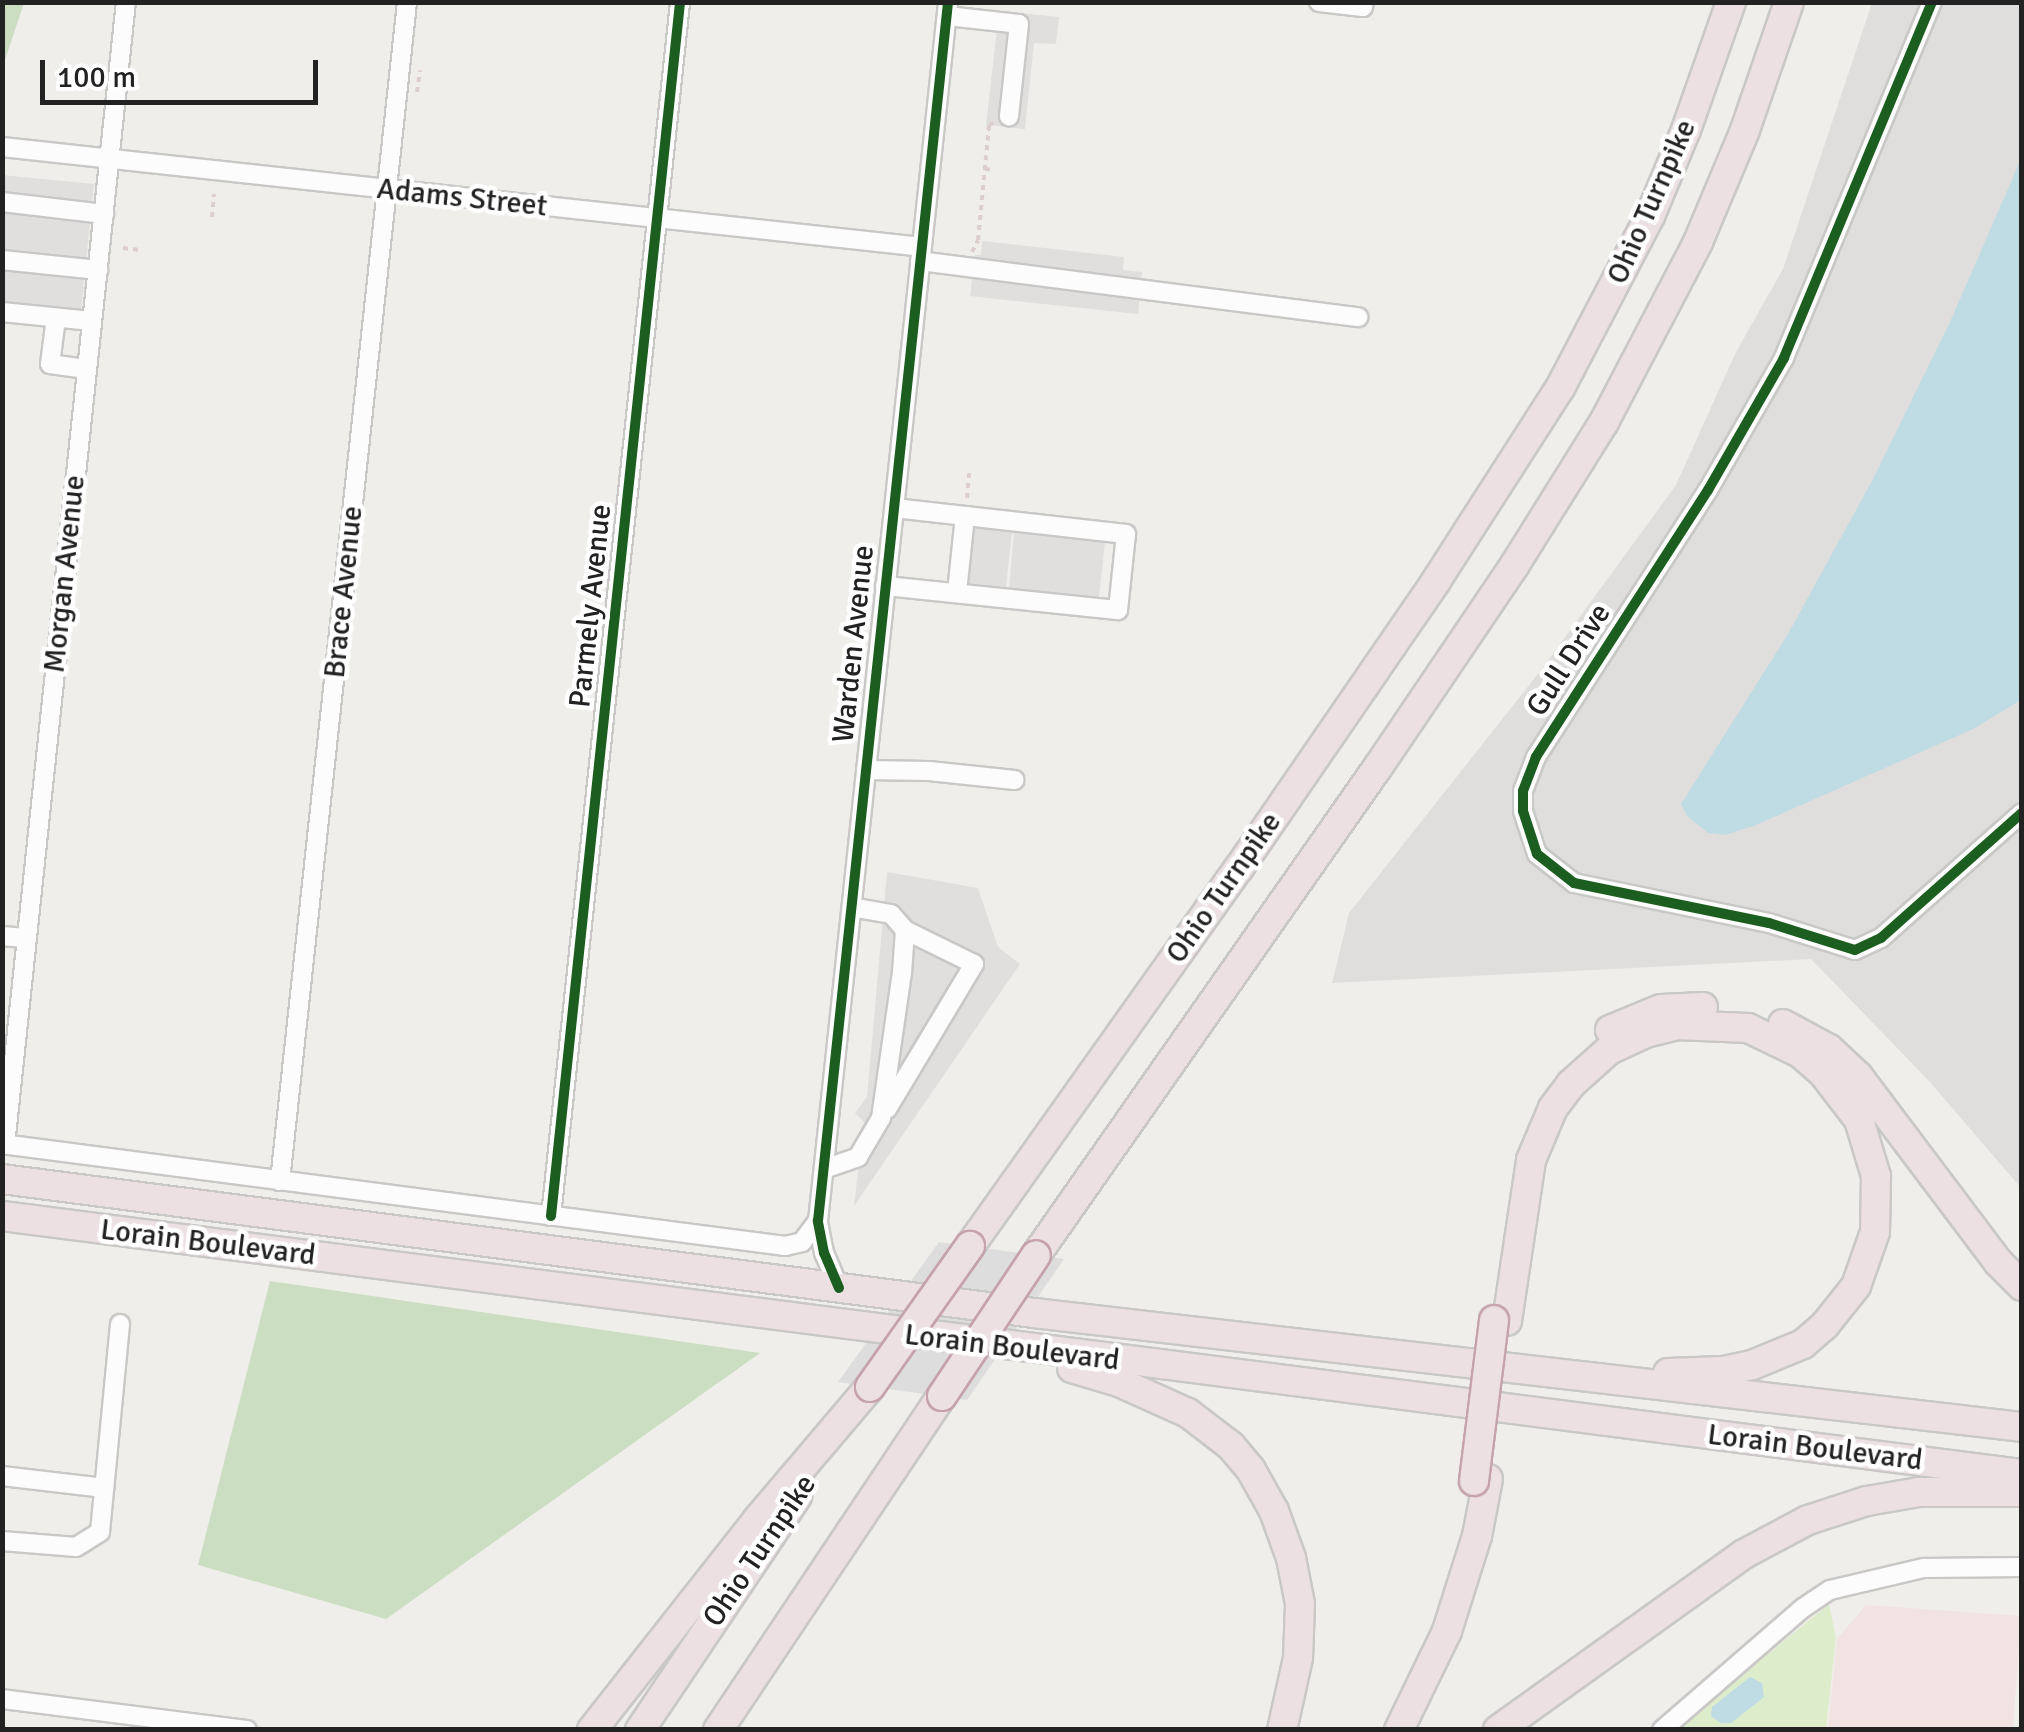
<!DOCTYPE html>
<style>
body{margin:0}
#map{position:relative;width:2024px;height:1732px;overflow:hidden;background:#f0eeeb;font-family:Signika,sans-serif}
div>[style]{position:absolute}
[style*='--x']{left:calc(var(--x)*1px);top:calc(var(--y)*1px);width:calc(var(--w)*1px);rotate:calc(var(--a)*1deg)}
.residential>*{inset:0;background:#dfdedc}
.commercial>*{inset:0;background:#f1e3e1}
.grass>*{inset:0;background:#ddeccb}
.forest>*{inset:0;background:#cbdec1}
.parking>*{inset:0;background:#e0dfde}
.water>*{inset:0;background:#bfdbe3}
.pier>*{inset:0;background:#dedddd}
.path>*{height:4px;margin-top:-2px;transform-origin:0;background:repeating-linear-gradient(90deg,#dccecd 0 5px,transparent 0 10px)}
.roads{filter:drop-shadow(2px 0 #c9c8c7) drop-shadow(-2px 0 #c9c8c7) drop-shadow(0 2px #c9c8c7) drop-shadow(0 -2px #c9c8c7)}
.minor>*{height:18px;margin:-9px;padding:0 9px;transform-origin:9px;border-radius:9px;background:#fdfcfc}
.highway>*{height:28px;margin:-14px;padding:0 14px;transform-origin:14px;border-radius:14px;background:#ece0e2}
.bridges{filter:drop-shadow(2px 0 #c5a2ac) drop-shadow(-2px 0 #c5a2ac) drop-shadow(0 2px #c5a2ac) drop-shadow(0 -2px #c5a2ac)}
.highway-bridge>*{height:28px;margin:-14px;padding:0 14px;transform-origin:14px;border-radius:14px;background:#ece0e2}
.cycleway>*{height:10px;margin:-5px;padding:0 5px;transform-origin:5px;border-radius:5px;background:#1b5e20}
span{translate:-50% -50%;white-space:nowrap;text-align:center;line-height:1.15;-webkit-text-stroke:9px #fff;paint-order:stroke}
.street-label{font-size:30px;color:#222}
.frame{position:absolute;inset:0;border:5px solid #222;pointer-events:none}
.scale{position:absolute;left:40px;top:60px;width:278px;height:45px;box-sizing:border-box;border:5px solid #222;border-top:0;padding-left:12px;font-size:30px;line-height:35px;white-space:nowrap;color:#222;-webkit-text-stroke:8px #fff;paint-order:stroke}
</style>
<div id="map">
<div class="residential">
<i style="clip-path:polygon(1872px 3px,2021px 3px,2021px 1188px,1929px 1081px,1811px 959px,1332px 983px,1349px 913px,1541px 670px,1676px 485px,1736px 352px,1783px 269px)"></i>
</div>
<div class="commercial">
<i style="clip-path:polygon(1866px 1605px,2021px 1616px,2013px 1729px,1828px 1729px,1837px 1639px)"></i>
</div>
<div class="grass">
<i style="clip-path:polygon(1829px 1604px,1836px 1638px,1826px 1729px,1676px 1730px)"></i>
</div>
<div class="forest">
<i style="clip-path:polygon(3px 2px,24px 3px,3px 66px,2px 3px)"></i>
<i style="clip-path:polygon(270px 1281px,760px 1353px,386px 1619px,198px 1565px)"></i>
</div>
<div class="parking">
<i style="clip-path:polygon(999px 11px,1059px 17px,1056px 44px,1034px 43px,1025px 129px,986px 125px)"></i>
<i style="clip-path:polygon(2px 175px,94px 184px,80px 320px,3px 312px)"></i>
<i style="clip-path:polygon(982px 241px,1124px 257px,1123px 270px,1142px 272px,1138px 314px,970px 296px,975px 255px,981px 255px)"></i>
<i style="clip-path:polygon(974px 528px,1012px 532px,1006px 587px,968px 583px)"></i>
<i style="clip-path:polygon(1014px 532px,1105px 542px,1099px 598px,1009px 588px)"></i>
<i style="clip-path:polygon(887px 872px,978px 888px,998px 947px,1020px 964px,854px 1206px,864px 1122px,855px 1113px,867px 1097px)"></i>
</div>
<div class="water">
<i style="clip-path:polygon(2021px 159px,2021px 700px,1973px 729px,1756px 825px,1725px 835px,1708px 833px,1687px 816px,1681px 804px,1788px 634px,1873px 479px,1950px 322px)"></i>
<i style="clip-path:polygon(1750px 1677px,1762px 1683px,1764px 1697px,1731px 1723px,1721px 1723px,1711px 1716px,1712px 1707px)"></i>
</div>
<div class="pier">
<i style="clip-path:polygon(939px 1242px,1064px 1259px,967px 1400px,838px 1382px)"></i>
</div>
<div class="path">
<i style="--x:417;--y:92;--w:22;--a:-82"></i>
<i style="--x:985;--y:169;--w:10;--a:6"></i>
<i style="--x:212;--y:217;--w:23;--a:-85"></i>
<i style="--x:123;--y:248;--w:17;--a:7"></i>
<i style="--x:972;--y:252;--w:13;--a:-63"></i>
<i style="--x:978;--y:240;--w:116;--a:-84.5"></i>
<i style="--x:989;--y:125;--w:7;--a:-27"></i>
<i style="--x:967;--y:498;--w:25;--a:-85"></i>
</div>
<div class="roads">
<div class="minor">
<i style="--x:1319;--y:2;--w:44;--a:6.5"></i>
<i style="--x:1363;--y:7;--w:5;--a:-79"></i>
<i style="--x:1932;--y:2;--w:386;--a:112.6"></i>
<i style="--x:1784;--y:358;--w:152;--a:119.9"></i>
<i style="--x:1708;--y:490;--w:318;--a:122.8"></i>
<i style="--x:1536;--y:757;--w:36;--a:111"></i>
<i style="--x:1523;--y:791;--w:20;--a:90"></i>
<i style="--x:1523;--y:811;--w:45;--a:72"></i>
<i style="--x:1537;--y:854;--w:47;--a:38.1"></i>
<i style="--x:1574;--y:883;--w:199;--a:11.6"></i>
<i style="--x:1769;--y:923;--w:90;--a:17.4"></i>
<i style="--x:1855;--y:950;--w:29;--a:-25"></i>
<i style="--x:1881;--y:938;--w:188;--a:-41.6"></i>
<i style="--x:947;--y:16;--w:72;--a:6.3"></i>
<i style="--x:1019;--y:24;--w:93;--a:96.2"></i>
<i style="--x:2;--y:147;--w:925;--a:6.2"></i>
<i style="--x:2;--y:202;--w:103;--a:6.7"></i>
<i style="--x:2;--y:260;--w:97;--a:5.9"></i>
<i style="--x:920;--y:261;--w:442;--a:7.3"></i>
<i style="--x:2;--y:312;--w:90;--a:5.7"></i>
<i style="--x:56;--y:318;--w:46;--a:97.4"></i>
<i style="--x:50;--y:364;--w:37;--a:8"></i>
<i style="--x:885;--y:586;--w:234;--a:5.9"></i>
<i style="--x:1118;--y:610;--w:76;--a:-84"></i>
<i style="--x:1126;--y:534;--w:233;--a:-173.6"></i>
<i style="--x:957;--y:592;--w:76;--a:-84"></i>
<i style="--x:866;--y:770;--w:63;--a:0.9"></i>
<i style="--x:929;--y:771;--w:86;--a:6"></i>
<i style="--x:2;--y:936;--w:25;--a:5"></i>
<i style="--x:887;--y:1109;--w:169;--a:-59"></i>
<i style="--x:974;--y:964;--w:77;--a:-153.8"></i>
<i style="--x:2;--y:1144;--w:790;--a:7.42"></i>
<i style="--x:785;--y:1246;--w:17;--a:-13"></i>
<i style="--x:802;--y:1242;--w:26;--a:-53"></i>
<i style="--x:5;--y:1145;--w:1149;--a:-83.96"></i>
<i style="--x:824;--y:1169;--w:36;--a:-19"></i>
<i style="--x:858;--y:1157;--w:45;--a:-59.5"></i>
<i style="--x:881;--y:1118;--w:147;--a:-81.8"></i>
<i style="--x:902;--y:973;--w:43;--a:-86"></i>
<i style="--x:905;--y:930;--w:21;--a:-131"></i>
<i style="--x:891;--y:914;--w:40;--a:-170"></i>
<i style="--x:280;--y:1181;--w:1186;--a:-83.85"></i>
<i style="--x:551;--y:1216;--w:1221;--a:-83.93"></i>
<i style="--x:839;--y:1288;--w:38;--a:-113"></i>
<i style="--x:824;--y:1253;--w:33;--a:-101"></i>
<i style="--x:818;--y:1221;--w:1226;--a:-83.91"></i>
<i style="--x:2;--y:1476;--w:103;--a:6.7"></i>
<i style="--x:2;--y:1541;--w:74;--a:4.6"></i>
<i style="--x:76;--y:1547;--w:28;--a:-32"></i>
<i style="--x:100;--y:1532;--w:209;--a:-84.5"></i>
<i style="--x:2;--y:1699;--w:247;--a:7.2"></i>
<i style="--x:1662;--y:1730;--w:186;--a:-40.9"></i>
<i style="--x:1803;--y:1608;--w:32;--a:-34"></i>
<i style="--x:1830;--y:1590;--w:97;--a:-13.2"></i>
<i style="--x:1924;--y:1568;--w:98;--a:-0.6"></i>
</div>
<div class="highway">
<i style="--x:1783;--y:1024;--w:52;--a:28.5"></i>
<i style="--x:1829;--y:1049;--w:40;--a:43"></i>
<i style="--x:1858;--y:1076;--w:233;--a:53"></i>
<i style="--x:1998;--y:1262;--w:34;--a:45"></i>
<i style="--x:1610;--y:1030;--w:55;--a:-22.4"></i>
<i style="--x:1661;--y:1009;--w:42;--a:-2.7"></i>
<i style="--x:2;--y:1179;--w:1041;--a:7.4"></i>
<i style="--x:1034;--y:1313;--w:995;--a:6.58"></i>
<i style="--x:2;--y:1216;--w:2036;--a:7.28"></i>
<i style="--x:970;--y:1246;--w:464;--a:-54.6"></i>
<i style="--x:1239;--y:868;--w:348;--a:-55.5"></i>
<i style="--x:1436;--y:581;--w:229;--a:-57.3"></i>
<i style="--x:1560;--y:388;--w:194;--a:-62.4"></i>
<i style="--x:1650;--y:216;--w:93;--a:-67.3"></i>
<i style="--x:1686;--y:130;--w:136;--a:-70.6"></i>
<i style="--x:1036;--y:1255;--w:596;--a:-54.98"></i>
<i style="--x:1378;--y:767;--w:243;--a:-55.9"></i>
<i style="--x:1514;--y:566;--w:170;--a:-58"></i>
<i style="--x:1604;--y:422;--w:203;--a:-62.4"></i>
<i style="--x:1698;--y:242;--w:121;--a:-67.2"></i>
<i style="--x:1745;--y:130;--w:135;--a:-71"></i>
<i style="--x:1507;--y:1321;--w:163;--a:-81.5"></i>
<i style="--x:1531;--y:1160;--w:56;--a:-67.1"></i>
<i style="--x:1553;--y:1108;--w:30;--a:-53"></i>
<i style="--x:1571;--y:1084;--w:51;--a:-41.8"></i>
<i style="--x:1609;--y:1050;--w:41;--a:-24.7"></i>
<i style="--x:1646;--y:1033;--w:32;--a:-14"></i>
<i style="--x:1677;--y:1025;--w:71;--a:2.4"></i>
<i style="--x:1748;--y:1028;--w:58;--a:25.7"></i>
<i style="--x:1800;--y:1053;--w:30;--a:41"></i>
<i style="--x:1823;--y:1073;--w:59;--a:52.5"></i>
<i style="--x:1859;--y:1120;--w:59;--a:73.1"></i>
<i style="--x:1876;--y:1176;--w:56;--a:91"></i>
<i style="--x:1875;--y:1232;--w:57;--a:109.4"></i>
<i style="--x:1856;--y:1286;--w:50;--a:128.5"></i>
<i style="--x:1825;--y:1325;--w:29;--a:139"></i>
<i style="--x:1803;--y:1344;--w:55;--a:157.6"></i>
<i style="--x:1752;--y:1365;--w:30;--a:168"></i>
<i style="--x:1723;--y:1371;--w:55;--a:177.9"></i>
<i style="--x:1072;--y:1368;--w:49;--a:16.6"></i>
<i style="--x:1119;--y:1382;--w:76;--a:24.2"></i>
<i style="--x:1188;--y:1413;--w:54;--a:37.5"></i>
<i style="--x:1231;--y:1446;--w:31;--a:50"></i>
<i style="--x:1251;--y:1470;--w:47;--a:60.7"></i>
<i style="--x:1274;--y:1511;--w:50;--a:70.1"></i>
<i style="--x:1291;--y:1558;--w:47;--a:78.9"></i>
<i style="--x:1300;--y:1604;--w:54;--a:92.1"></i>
<i style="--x:1298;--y:1658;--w:74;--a:102.5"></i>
<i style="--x:592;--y:1730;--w:268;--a:-51.8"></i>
<i style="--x:758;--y:1519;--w:173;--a:-49.7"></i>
<i style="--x:640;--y:1730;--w:282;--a:-56.1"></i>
<i style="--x:718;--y:1730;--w:402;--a:-56.2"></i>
<i style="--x:1399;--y:1730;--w:110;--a:-64.1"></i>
<i style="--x:1447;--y:1631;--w:100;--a:-72.5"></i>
<i style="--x:1477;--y:1536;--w:58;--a:-79.1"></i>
<i style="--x:1498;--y:1730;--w:302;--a:-35.6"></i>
<i style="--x:1744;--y:1554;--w:72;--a:-28"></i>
<i style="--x:1808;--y:1520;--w:62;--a:-17.9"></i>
<i style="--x:1867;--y:1501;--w:53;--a:-9.8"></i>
<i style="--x:1919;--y:1492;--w:103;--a:0"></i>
</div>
</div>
<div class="bridges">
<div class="highway-bridge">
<i style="--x:870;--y:1387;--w:173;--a:-54.7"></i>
<i style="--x:942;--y:1396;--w:169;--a:-56.3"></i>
<i style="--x:1474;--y:1481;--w:162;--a:-82.9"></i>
</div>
</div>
<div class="cycleway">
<i style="--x:1932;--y:2;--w:386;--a:112.6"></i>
<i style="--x:1784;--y:358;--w:152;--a:119.9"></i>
<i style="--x:1708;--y:490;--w:318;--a:122.8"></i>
<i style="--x:1536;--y:757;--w:36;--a:111"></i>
<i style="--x:1523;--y:791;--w:20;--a:90"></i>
<i style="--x:1523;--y:811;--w:45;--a:72"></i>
<i style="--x:1537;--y:854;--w:47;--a:38.1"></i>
<i style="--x:1574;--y:883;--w:199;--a:11.6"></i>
<i style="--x:1769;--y:923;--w:90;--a:17.4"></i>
<i style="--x:1855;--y:950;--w:29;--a:-25"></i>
<i style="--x:1881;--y:938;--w:188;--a:-41.6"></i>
<i style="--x:551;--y:1216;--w:1221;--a:-83.93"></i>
<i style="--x:839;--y:1288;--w:38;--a:-113"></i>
<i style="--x:824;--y:1253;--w:33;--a:-101"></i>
<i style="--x:818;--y:1221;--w:1226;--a:-83.91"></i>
</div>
<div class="street-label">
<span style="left:462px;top:198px;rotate:6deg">Adams Street</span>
<span style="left:1652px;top:202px;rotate:-66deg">Ohio Turnpike</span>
<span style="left:65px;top:574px;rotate:-84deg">Morgan Avenue</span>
<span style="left:344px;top:592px;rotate:-84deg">Brace Avenue</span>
<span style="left:591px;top:606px;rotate:-84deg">Parmely Avenue</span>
<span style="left:854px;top:644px;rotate:-84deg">Warden Avenue</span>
<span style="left:1569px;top:660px;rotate:-57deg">Gull Drive</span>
<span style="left:1224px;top:888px;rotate:-55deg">Ohio Turnpike</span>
<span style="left:208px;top:1243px;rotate:7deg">Lorain Boulevard</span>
<span style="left:1012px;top:1348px;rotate:7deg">Lorain Boulevard</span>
<span style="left:1815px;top:1448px;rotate:7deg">Lorain Boulevard</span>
<span style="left:760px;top:1551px;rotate:-56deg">Ohio Turnpike</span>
</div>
<div class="frame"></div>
<div class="scale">100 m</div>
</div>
